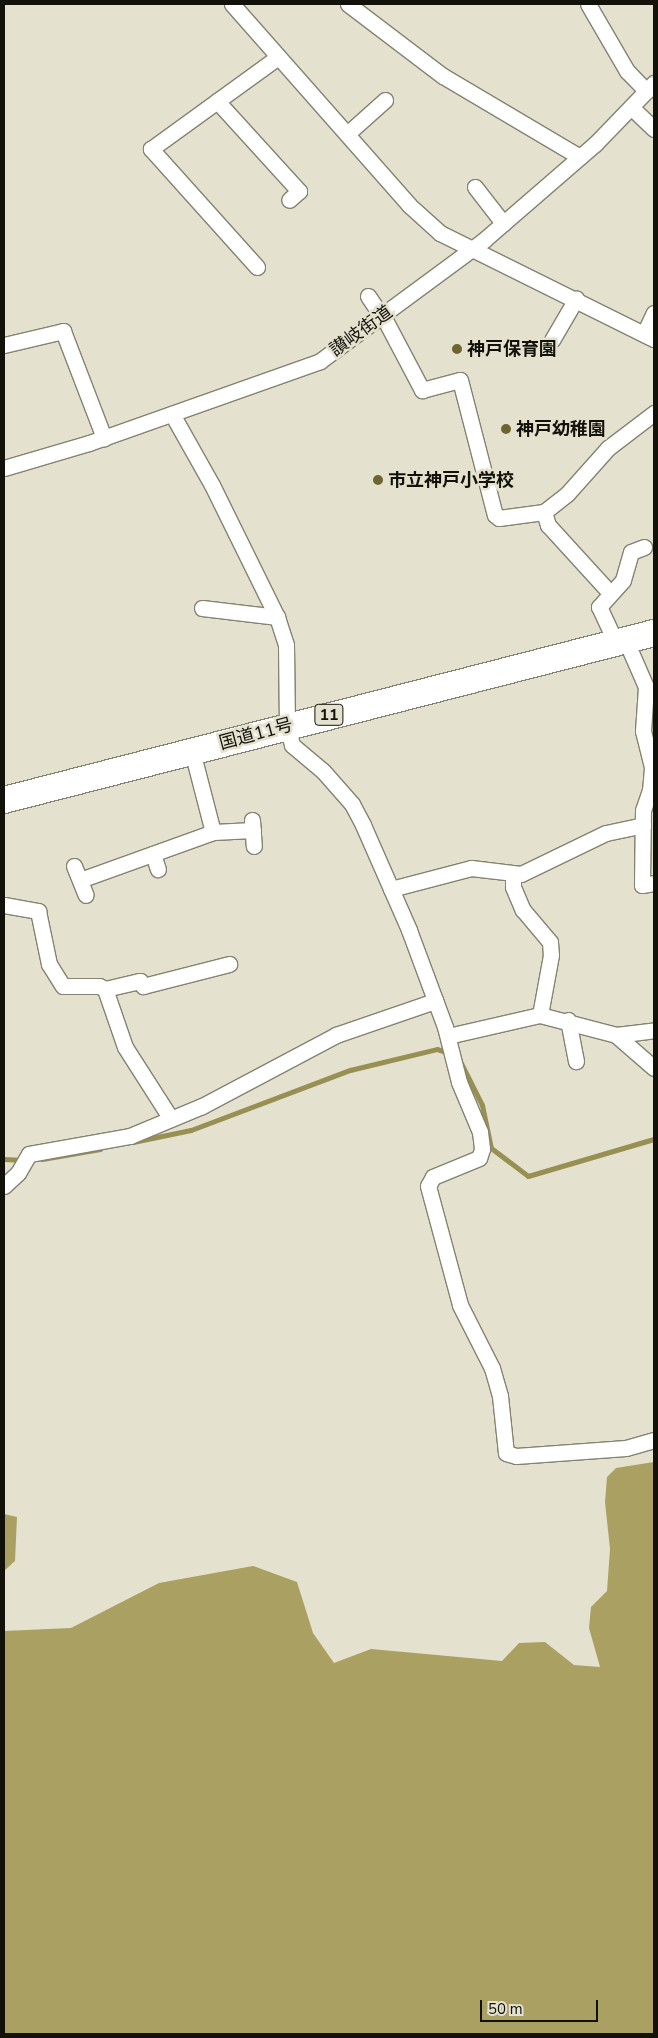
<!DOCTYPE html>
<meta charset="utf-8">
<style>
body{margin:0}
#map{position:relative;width:658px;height:2038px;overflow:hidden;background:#e4e1ce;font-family:"Nunito Sans","Noto Sans JP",sans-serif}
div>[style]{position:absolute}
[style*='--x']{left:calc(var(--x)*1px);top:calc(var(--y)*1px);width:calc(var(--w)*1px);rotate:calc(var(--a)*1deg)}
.forest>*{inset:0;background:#a9a062}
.stream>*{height:5px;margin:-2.5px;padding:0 2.5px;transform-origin:2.5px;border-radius:2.5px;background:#988f52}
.roads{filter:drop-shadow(1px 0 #858271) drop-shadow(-1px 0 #858271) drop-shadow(0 1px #858271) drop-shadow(0 -1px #858271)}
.street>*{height:15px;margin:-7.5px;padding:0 7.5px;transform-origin:7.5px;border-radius:7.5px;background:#fff}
.highway>*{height:26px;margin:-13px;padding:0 13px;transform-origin:13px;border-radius:13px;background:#fff}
.dots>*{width:14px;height:14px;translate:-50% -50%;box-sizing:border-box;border:2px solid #e4e1ce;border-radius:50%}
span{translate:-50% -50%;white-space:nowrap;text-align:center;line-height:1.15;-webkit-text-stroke:5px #e4e1ce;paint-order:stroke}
.shield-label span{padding:1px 4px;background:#e4e1ce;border:1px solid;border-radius:4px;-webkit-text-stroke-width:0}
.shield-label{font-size:16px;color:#12120b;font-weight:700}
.street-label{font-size:18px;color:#12120b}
.poi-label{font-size:18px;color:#12120b;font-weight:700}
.left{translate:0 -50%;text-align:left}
.frame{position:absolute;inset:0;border:5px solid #12120b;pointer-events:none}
.scale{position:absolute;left:480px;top:2000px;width:118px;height:22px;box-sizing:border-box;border:2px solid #12120b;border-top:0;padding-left:6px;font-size:15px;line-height:18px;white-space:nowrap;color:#12120b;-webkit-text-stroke:4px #e4e1ce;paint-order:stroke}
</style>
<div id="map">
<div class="forest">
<i style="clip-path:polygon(654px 1462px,654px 2034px,4px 2034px,4px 1631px,71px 1628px,159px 1583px,253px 1566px,297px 1582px,313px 1633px,334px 1663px,371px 1649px,502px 1661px,519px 1643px,545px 1642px,574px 1665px,600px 1667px,589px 1628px,591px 1607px,607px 1591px,610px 1549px,605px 1502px,607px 1477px,616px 1468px)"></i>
<i style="clip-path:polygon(4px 1514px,17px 1517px,15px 1561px,4px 1571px)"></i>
</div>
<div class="stream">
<i style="--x:457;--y:1055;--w:56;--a:63.4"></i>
<i style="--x:482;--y:1105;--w:44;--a:78.2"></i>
<i style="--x:491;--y:1148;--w:46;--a:37.1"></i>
<i style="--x:528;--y:1176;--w:131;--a:-16.4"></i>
<i style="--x:133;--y:1142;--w:59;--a:-11.7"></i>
<i style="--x:191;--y:1130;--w:170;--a:-20.7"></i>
<i style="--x:350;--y:1070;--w:89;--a:-13.6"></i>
<i style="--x:437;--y:1049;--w:13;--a:18"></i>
<i style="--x:4;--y:1159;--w:19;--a:3"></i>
<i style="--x:42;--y:1159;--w:59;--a:-9.8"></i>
</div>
<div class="roads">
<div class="street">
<i style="--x:232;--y:4;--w:268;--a:48.6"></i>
<i style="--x:409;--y:205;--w:42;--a:42.1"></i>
<i style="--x:440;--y:233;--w:239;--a:26.4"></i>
<i style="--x:348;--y:4;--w:119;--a:37.2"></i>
<i style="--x:443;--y:76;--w:159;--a:30.6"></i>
<i style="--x:588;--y:4;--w:78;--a:59.8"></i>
<i style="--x:627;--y:71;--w:28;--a:46"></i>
<i style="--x:217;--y:101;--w:122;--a:47.7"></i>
<i style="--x:299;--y:191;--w:13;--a:138"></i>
<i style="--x:631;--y:107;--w:32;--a:44"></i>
<i style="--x:347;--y:134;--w:51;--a:-41.8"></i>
<i style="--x:475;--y:187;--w:46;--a:52.1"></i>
<i style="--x:257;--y:267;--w:159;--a:-131.9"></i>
<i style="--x:151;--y:149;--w:157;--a:-35.9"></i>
<i style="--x:368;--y:296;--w:25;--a:56"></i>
<i style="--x:383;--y:316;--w:84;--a:62.2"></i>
<i style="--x:422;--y:390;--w:39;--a:-15"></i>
<i style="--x:460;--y:380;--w:139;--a:75.5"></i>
<i style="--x:495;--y:515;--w:5;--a:37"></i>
<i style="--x:499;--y:518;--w:45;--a:-7.6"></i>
<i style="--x:544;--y:512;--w:29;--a:-38"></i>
<i style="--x:567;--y:494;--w:62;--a:-48.3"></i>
<i style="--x:608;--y:448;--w:58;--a:-37.3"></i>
<i style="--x:644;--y:334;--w:23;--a:-65"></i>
<i style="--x:552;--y:340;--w:48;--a:-59.7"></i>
<i style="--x:4;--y:345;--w:61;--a:-13.3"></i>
<i style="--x:63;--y:331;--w:115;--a:69"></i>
<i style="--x:172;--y:414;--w:81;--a:60.6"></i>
<i style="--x:212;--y:485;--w:147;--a:63.8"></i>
<i style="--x:277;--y:617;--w:29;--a:72"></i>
<i style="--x:286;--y:645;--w:81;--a:89.3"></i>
<i style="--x:287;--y:726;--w:20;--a:75"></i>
<i style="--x:292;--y:745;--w:40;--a:40"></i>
<i style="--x:323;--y:771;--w:44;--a:48.7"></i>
<i style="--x:352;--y:804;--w:24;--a:62"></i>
<i style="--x:363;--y:825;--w:115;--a:66.3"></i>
<i style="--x:409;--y:930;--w:103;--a:69.6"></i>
<i style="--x:445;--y:1027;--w:57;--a:75.7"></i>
<i style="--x:459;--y:1082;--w:54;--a:67.2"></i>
<i style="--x:480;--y:1132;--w:17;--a:83"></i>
<i style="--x:482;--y:1149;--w:9;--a:108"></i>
<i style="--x:479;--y:1158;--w:50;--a:157.6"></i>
<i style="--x:433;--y:1177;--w:10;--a:119"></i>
<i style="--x:428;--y:1186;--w:123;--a:74.9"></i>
<i style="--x:460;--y:1305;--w:71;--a:63.1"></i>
<i style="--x:492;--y:1368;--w:29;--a:74"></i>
<i style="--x:500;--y:1396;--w:57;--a:84"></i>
<i style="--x:506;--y:1453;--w:10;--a:17"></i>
<i style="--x:516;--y:1456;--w:110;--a:-4.2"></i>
<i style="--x:626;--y:1448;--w:29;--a:-16"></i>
<i style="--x:4;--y:468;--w:89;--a:-16.4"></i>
<i style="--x:89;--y:443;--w:245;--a:-19.5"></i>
<i style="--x:320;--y:361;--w:204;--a:-36.4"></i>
<i style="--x:484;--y:240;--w:147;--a:-40.9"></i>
<i style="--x:595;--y:144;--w:85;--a:-46"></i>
<i style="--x:544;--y:512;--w:14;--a:73"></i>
<i style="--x:548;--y:525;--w:92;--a:47.6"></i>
<i style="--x:202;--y:608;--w:76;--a:6.8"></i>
<i style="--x:626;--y:641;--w:50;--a:66.5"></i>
<i style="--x:646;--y:687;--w:44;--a:93.9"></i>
<i style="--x:643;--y:731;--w:38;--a:76"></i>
<i style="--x:652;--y:768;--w:22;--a:95"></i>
<i style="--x:650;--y:790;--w:21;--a:109"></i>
<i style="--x:643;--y:810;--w:75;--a:90.8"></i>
<i style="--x:642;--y:885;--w:12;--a:-9"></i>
<i style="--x:616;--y:643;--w:40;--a:-115"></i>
<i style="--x:599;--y:607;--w:36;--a:-48"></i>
<i style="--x:623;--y:580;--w:29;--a:-74"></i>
<i style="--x:631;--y:552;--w:14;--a:-21"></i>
<i style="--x:192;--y:751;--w:84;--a:75.5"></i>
<i style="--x:252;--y:820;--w:26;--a:86"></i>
<i style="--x:153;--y:854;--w:16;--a:72"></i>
<i style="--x:74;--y:866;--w:31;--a:68"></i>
<i style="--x:513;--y:875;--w:12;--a:90"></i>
<i style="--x:513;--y:887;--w:25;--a:67"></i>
<i style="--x:523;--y:910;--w:42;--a:49.8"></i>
<i style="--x:550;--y:942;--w:13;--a:86"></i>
<i style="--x:551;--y:955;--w:61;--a:100.4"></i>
<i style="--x:80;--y:880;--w:141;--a:-19.8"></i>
<i style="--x:213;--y:832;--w:40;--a:-2.9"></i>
<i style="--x:391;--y:889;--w:83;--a:-14.7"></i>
<i style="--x:471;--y:868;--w:50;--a:6.8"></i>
<i style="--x:521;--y:874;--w:94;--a:-25.8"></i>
<i style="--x:606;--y:833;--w:38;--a:-12"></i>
<i style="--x:4;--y:905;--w:35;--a:10"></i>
<i style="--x:38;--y:911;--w:54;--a:78.3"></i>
<i style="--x:49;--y:964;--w:26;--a:58"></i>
<i style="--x:63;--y:986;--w:36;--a:0"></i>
<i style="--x:99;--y:986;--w:7;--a:27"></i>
<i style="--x:105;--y:989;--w:61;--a:71"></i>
<i style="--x:125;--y:1047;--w:85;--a:57.4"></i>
<i style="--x:105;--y:989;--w:36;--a:-13"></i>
<i style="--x:140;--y:981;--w:6;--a:59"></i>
<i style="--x:143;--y:986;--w:89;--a:-14.3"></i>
<i style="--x:568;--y:1020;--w:42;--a:79"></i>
<i style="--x:616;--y:1035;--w:50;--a:41"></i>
<i style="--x:448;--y:1036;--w:94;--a:-12.9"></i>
<i style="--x:540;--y:1015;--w:79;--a:14.7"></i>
<i style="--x:616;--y:1035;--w:38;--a:-7"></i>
<i style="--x:4;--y:1186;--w:19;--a:-43"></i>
<i style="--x:18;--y:1173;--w:22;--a:-60"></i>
<i style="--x:29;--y:1154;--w:103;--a:-10.1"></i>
<i style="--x:130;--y:1136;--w:78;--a:-22.6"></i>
<i style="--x:202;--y:1106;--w:152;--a:-27.9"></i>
<i style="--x:336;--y:1035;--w:105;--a:-19"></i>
</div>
<div class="highway">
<i style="--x:4;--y:800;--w:671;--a:-14.41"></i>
</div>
</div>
<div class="dots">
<i style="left:457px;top:349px;background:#6c6531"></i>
<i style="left:506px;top:429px;background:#6c6531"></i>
<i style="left:378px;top:480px;background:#6c6531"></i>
</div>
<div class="shield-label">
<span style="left:329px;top:715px">11</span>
</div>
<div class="street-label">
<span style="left:361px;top:331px;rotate:-36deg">讃岐街道</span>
<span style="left:256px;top:734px;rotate:-15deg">国道11号</span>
</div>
<div class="poi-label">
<span class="left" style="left:467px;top:349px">神戸保育園</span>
<span class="left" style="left:516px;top:429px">神戸幼稚園</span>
<span class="left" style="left:388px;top:480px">市立神戸小学校</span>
</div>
<div class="frame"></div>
<div class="scale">50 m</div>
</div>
